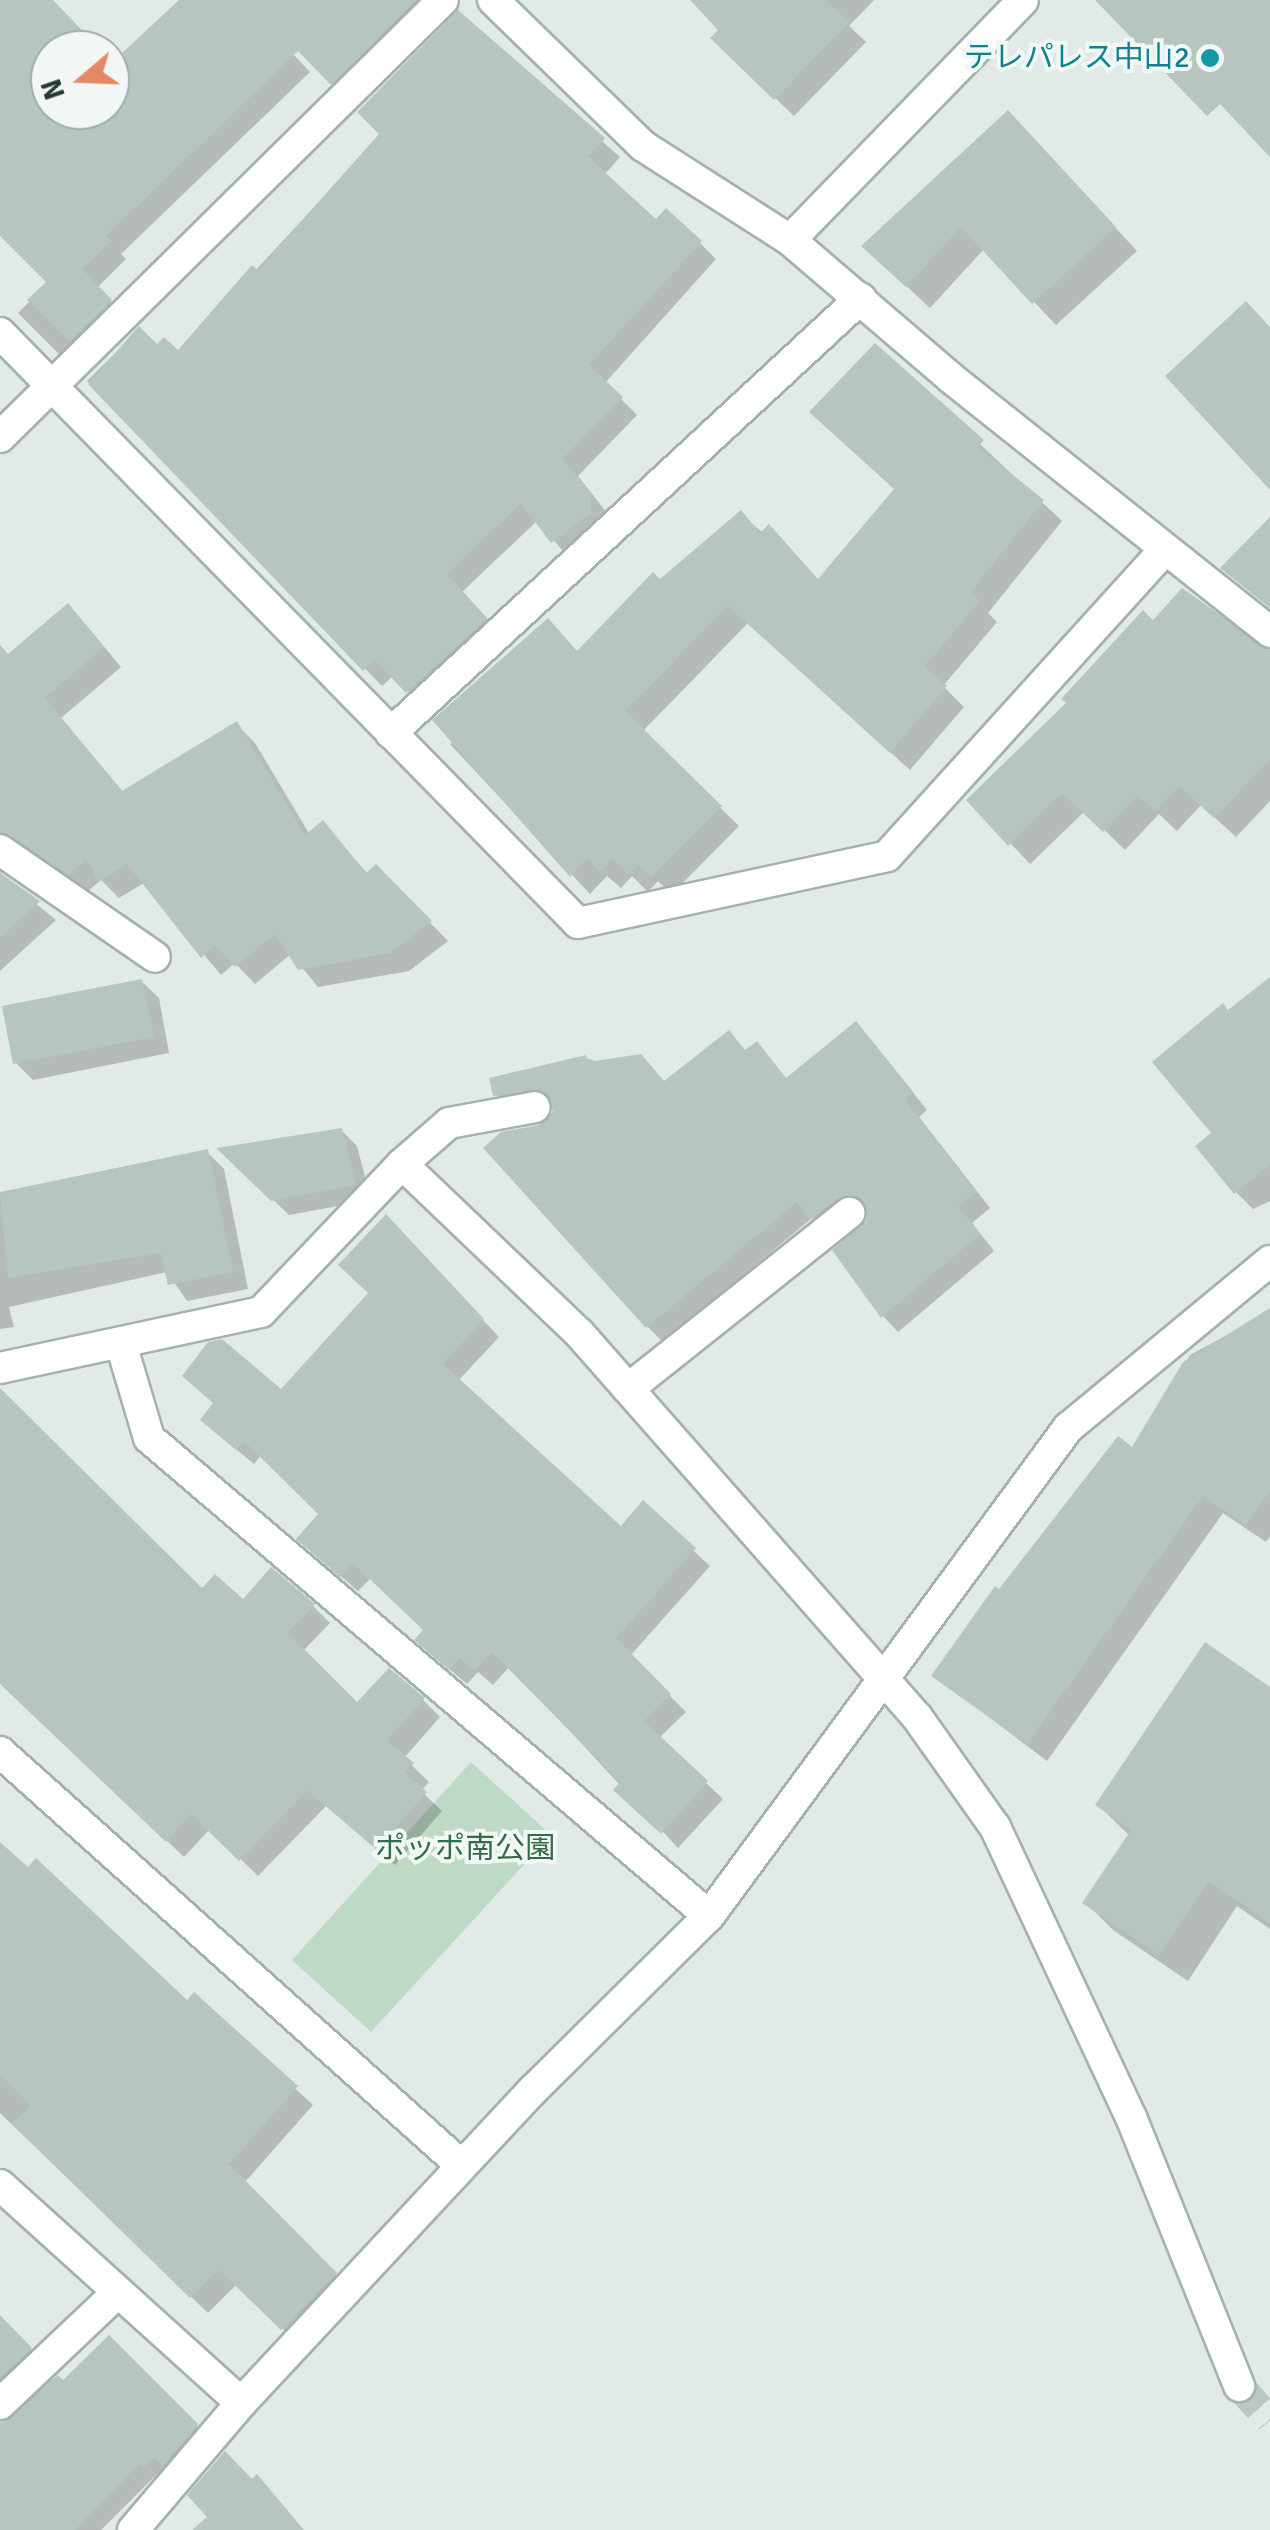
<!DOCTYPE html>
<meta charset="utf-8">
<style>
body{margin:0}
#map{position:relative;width:1270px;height:2530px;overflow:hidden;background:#e1eae7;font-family:Signika,"Noto Sans JP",sans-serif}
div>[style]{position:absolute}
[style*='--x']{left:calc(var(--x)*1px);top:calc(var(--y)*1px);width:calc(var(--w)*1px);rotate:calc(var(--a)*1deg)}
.green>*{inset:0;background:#bcdac5}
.shadow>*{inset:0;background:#0003}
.building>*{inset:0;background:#b7c5c0}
.street-tunnel>*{height:30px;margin-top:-15px;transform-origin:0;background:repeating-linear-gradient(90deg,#bbc7c3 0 30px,transparent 0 45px)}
.roads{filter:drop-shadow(2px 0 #a4b2ae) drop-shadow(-2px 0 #a4b2ae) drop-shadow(0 2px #a4b2ae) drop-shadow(0 -2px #a4b2ae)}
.street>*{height:30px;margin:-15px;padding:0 15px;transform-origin:15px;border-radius:15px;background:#fff}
.dots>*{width:28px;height:28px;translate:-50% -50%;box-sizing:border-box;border:5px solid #f2f7f5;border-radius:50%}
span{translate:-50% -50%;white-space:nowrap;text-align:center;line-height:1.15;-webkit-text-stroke:8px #f2f7f5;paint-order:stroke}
.culture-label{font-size:30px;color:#0d838f}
.right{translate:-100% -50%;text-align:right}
.park-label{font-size:30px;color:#316d4a}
.north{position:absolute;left:30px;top:30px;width:100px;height:100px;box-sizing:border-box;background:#f2f7f5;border:2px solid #9faba8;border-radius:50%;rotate:251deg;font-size:28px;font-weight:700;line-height:40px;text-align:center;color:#233a34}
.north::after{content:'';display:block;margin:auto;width:35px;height:45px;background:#e58965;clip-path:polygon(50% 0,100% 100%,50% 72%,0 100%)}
</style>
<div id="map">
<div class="green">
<i style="clip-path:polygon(471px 1762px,551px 1835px,371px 2032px,292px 1960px)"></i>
</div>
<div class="shadow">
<i style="clip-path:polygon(0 0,51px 0,98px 50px,50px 50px,50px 110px,110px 110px,110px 57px,120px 58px,182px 0,242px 0,310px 72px,121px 254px,126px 259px,97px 288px,127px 318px,75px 370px,18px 313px,49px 282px,0 233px)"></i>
<i style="clip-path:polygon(302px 0,443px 0,351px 101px,278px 27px)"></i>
<i style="clip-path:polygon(693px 0,874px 0,849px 26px,866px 42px,794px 116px,713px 38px,721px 30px)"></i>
<i style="clip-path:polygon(458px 14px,620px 157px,604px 175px,656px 223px,700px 243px,716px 259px,605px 383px,637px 415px,578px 476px,607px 513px,607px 530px,569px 558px,537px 521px,462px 592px,502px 636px,425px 708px,393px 676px,382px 686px,87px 381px,139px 330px,157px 348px,178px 354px,382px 134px)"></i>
<i style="clip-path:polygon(1031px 136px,1137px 251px,1056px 325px,984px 249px,930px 308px,887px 268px)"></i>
<i style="clip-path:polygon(876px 347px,1062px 521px,988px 613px,997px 622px,943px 686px,964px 707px,910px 770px,748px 623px,642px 732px,739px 826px,672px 894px,658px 881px,648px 892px,632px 876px,621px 888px,607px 876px,590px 894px,450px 744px,578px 653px,740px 513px,819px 582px,897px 490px)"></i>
<i style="clip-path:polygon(1153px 623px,1270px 651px,1270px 801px,1236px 837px,1201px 805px,1177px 831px,1159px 814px,1125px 850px,1085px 811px,1030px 864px,970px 800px)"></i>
<i style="clip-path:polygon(86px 625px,121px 667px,61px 718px,124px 793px,236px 724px,255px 743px,310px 835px,323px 824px,368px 874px,376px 867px,448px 941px,409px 971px,318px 987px,291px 954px,255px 984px,235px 963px,221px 975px,144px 883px,119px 898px,101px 880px,88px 891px,20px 848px,1px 859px,1px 875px,56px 920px,0 971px,0 660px)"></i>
<i style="clip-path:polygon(141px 981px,159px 998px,169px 1053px,33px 1080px,16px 1063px)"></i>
<i style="clip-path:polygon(1270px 981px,1270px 1201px,1253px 1209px,1236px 1192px,1214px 1133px,1229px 1013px)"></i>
<i style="clip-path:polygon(729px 1033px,747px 1052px,756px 1044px,788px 1080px,871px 1040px,927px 1110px,919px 1117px,990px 1208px,972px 1223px,994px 1251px,898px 1332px,883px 1316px,868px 1211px,828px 1234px,812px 1218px,663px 1342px,648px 1327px,548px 1124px,556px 1113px,550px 1103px,511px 1110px,495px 1094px,585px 1058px,665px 1083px)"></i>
<i style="clip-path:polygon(341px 1130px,357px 1146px,371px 1200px,289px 1215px,221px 1150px)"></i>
<i style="clip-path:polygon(207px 1152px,224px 1169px,248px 1289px,187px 1301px,167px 1272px,9px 1307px,14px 1327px,0 1329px,0 1195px)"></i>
<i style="clip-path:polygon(402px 1234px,499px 1337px,458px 1381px,621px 1529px,643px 1504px,710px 1566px,630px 1656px,686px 1712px,659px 1738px,723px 1799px,678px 1848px,510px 1666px,493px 1685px,478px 1672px,467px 1684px,434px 1656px,426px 1630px,371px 1578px,358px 1591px,316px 1555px,322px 1514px,261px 1455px,254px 1464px,220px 1436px,281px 1392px,371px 1294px)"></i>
<i style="clip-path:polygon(1253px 1321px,1270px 1335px,1270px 1536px,1266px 1542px,1223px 1513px,1047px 1761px,935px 1676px,999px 1593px,1133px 1450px,1190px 1355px)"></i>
<i style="clip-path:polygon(0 1396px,202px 1592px,243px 1603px,313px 1606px,330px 1623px,303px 1651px,357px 1706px,423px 1700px,440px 1717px,404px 1758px,429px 1782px,421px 1791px,442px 1811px,395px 1865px,326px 1806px,258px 1876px,210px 1829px,184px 1857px,0 1682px)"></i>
<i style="clip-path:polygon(1270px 1690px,1270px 1929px,1237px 1906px,1188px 1981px,1113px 1930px,1086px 1903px,1130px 1836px,1098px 1805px)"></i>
<i style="clip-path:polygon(0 1846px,187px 2004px,195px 1996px,313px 2105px,244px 2183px,352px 2291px,299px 2345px,237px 2284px,208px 2313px,0 2113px)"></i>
<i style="clip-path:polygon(0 2318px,45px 2364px,0 2410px)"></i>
<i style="clip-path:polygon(109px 2338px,201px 2430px,101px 2530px,0 2530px,0 2423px,63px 2383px)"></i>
</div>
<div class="building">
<i style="clip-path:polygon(0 0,53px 0,101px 50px,50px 50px,50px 110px,110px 110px,110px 54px,120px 55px,179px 0,416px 0,331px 85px,298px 51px,106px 236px,111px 241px,82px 269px,112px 300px,69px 342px,27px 300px,46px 282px,0 236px)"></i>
<i style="clip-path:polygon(690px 0,825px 0,849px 22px,774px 100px,710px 38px,718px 30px)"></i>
<i style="clip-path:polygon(1095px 0,1270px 0,1270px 157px,1220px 104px,1207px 116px)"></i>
<i style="clip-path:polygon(458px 10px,605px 138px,588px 157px,656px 219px,666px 208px,702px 241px,589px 365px,623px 397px,563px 458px,591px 494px,591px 513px,551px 543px,521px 503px,447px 574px,487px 618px,406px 693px,375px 660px,363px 671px,88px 384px,139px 326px,157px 344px,164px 337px,178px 350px,252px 265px,258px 270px,379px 134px,357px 112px)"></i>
<i style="clip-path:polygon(1008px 110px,1116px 227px,1032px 304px,961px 227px,906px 287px,861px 246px)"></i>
<i style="clip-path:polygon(1246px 301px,1270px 327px,1270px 490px,1165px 376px)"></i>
<i style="clip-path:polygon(875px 343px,984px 440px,978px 447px,1044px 500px,970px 593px,980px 601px,924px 667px,947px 686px,890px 753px,728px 606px,625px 711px,722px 806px,651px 877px,638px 864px,628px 875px,612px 859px,601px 872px,587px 859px,570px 877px,432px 720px,548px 618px,577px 651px,653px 572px,660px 579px,741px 510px,760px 533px,769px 524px,818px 579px,894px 489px,809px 412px)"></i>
<i style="clip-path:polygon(1270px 517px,1270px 608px,1220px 568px)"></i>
<i style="clip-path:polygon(1182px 588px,1270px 650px,1270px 760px,1214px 818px,1179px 786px,1155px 812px,1138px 795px,1103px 832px,1062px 793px,1008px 846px,966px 800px,1066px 703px,1061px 699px,1143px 610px,1153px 620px)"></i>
<i style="clip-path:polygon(68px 603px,104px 647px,45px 698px,122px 791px,237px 721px,305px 835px,323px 820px,366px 873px,376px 864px,432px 921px,390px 953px,298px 970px,275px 934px,235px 967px,216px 945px,201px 958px,127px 864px,99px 882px,86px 859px,69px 875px,0 831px,0 645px,8px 654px)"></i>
<i style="clip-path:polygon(0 873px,40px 901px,0 937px)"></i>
<i style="clip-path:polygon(1270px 977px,1270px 1165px,1234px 1194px,1195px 1146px,1211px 1133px,1152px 1062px,1223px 1003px,1228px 1010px)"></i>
<i style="clip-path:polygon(142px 979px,154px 1037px,13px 1064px,2px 1006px)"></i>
<i style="clip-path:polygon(856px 1021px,914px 1093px,905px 1100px,976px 1192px,958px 1206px,980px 1234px,881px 1318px,832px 1250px,866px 1221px,867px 1209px,857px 1196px,838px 1198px,810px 1220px,797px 1202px,646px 1328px,483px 1148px,501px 1132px,539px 1125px,553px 1112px,542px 1090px,493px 1096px,489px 1078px,586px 1055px,588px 1062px,641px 1054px,664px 1081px,729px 1030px,745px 1050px,757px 1041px,786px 1078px)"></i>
<i style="clip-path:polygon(342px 1128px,356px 1185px,271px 1201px,216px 1148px)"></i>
<i style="clip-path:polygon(208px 1149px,233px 1272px,168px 1285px,161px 1253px,8px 1278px,0 1192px)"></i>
<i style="clip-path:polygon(386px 1214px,484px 1319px,443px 1364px,621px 1526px,643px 1500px,696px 1548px,616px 1638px,671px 1694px,644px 1721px,708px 1781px,661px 1834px,613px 1790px,620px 1782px,492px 1652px,475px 1671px,460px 1658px,449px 1670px,414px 1640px,423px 1630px,353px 1563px,340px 1577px,296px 1539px,318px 1514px,244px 1441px,236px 1450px,200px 1420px,213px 1403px,182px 1376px,208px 1342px,222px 1339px,281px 1389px,368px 1293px,338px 1265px)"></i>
<i style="clip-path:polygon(1270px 1308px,1270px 1491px,1246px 1525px,1203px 1496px,1027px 1744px,931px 1676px,995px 1586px,999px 1589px,1118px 1436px,1132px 1447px,1183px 1362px)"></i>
<i style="clip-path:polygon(0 1388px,202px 1588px,215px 1574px,243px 1599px,271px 1567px,315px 1604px,288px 1633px,357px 1702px,389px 1668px,425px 1698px,387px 1740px,414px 1763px,405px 1773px,427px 1792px,377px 1850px,307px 1790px,239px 1861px,191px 1814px,166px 1842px,0 1684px)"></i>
<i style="clip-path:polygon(1205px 1642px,1270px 1687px,1270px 1923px,1209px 1881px,1159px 1955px,1082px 1903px,1131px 1830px,1095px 1805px)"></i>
<i style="clip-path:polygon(0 1842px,28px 1867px,36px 1858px,187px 2000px,194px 1992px,298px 2086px,229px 2164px,337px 2273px,281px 2330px,219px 2270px,190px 2298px,12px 2124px,31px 2106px,0 2074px)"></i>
<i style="clip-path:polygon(0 2315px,32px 2348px,0 2378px)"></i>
<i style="clip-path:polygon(109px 2335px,198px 2424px,163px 2466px,155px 2457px,144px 2467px,140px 2463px,75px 2530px,0 2530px,0 2422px,58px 2375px,63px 2380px)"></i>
<i style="clip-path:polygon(225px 2451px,252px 2479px,257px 2474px,304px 2530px,192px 2530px,207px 2517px,187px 2495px)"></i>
</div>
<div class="street-tunnel">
<i style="--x:1239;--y:2386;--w:46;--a:47.6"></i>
</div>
<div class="roads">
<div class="street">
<i style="--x:493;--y:0;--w:209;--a:44.2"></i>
<i style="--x:643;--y:146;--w:174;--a:32.6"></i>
<i style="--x:790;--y:240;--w:212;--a:40.6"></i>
<i style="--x:951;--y:378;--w:408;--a:38.5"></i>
<i style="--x:790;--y:240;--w:334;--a:-45.8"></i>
<i style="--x:0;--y:333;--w:826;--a:45.59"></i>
<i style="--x:578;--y:923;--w:316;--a:-12.2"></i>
<i style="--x:887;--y:856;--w:414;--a:-47.8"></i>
<i style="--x:0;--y:437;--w:622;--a:-44.61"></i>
<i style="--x:391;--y:733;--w:640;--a:-42.79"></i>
<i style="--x:0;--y:850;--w:188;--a:34.6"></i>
<i style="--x:402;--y:1164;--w:62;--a:-41.1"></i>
<i style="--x:449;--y:1123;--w:87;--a:-10.5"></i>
<i style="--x:121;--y:1344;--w:98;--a:73.4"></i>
<i style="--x:149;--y:1438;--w:736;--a:40.48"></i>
<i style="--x:0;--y:1368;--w:267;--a:-12.1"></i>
<i style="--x:261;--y:1312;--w:204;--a:-46.4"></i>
<i style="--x:402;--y:1164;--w:245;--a:43.7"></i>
<i style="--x:579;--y:1333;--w:512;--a:48.65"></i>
<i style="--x:917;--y:1717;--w:135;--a:54.7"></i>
<i style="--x:995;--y:1827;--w:320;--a:64.9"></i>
<i style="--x:1131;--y:2117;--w:290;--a:68.1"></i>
<i style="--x:628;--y:1389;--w:283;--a:-38.5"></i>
<i style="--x:0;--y:1752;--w:620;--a:41.86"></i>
<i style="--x:0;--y:2185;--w:325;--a:42.1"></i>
<i style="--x:0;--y:2404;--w:163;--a:-43.5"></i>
<i style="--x:133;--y:2530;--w:167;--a:-49.6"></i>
<i style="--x:241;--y:2403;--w:428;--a:-47"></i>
<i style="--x:533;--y:2090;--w:247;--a:-44.7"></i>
<i style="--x:709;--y:1916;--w:606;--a:-53.66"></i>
<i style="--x:1068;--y:1428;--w:262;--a:-39.6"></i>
</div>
</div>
<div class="dots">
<i style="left:1210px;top:58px;background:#0f9aa8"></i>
</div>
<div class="culture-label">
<span class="right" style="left:1190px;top:58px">テレパレス中山2</span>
</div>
<div class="park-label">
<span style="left:465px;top:1849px">ポッポ南公園</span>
</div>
<div class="north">N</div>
</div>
